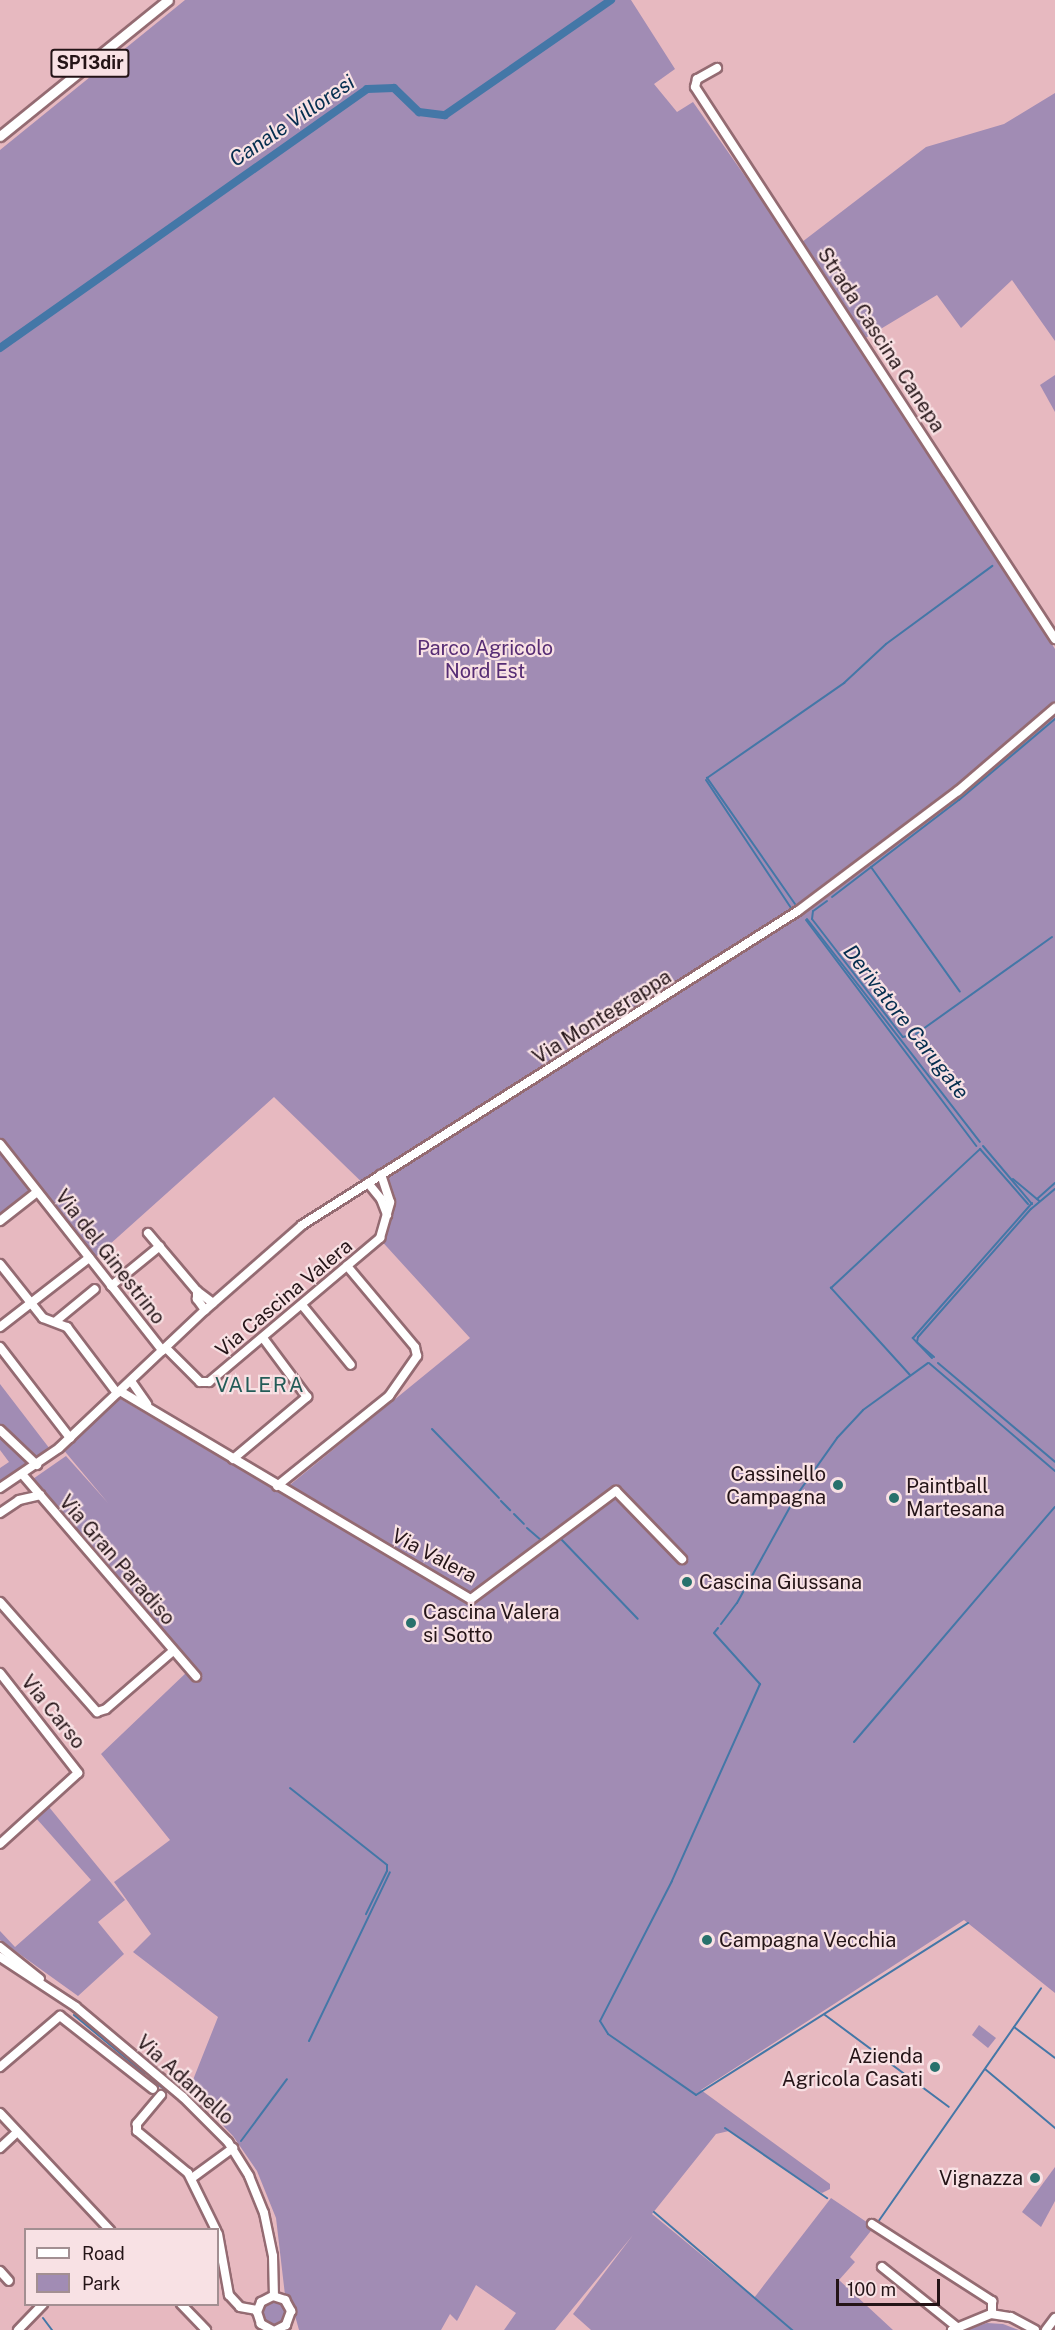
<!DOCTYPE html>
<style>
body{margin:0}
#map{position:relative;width:1055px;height:2330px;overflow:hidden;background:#e7b9c0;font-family:"Public Sans",sans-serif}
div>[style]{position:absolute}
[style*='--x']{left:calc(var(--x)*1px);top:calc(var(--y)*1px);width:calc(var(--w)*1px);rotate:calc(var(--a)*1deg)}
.green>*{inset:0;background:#a18cb4}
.round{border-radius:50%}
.stream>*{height:2px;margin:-1px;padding:0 1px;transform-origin:1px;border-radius:1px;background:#4477a7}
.canal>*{height:8px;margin:-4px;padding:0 4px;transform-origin:4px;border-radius:4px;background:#4477a7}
.roads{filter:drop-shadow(2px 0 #946b72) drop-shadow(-2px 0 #946b72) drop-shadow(0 2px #946b72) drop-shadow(0 -2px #946b72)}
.minor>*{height:8px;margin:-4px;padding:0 4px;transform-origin:4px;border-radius:4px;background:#fff}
.major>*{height:9px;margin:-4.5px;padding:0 4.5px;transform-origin:4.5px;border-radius:4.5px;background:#fff}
.dots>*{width:16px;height:16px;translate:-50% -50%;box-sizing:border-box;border:3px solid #f8e1e4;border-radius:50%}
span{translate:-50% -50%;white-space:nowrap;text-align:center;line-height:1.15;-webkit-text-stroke:4.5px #f8e1e4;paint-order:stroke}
.shield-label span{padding:2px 4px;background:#f8e1e4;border:2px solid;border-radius:4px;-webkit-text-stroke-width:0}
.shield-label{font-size:18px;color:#241417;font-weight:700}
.street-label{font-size:20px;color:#241417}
.park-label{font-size:20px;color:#562c74}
.poi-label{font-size:20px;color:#241417}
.right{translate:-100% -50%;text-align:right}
.left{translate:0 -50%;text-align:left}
.water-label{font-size:21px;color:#052e4f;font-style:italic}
.neighbourhood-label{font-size:21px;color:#235c58;letter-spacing:1.5px}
.legend{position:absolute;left:24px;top:2228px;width:195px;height:78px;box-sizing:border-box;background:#f8e1e4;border:2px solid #a38f92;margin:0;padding:8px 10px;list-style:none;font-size:18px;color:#241417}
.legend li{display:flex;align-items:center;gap:12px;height:30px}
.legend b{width:30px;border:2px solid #a38f92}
.scale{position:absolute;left:836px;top:2279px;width:104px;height:27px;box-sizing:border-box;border:3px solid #241417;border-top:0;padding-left:8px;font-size:18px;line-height:21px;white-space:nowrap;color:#241417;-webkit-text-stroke:4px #f8e1e4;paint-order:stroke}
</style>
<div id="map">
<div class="green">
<i style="clip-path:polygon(185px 0,631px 0,675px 69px,654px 84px,677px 112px,693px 102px,789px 239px,1055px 649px,1055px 1993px,964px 1920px,701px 2090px,830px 2184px,830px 2189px,822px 2193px,815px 2189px,729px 2131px,716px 2134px,652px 2214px,754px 2298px,831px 2198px,874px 2227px,850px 2257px,855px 2262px,839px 2280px,893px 2330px,591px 2330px,573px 2314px,633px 2235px,555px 2330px,504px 2330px,516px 2313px,476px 2285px,457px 2321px,450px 2314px,441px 2330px,299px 2330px,292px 2305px,285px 2295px,276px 2218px,257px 2171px,233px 2136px,189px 2090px,218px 2017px,133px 1952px,151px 1934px,114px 1882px,170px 1840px,101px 1754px,188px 1671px,30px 1481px,66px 1456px,108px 1503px,62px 1448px,119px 1398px,280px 1493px,470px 1338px,377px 1236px,381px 1222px,379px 1202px,373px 1193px,274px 1097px,90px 1262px,31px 1190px,0 1213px,0 150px)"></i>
<i style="clip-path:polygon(1055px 93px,1055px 341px,1012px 280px,961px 328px,937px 295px,864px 339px,802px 242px,926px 147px,1004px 124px)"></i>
<i style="clip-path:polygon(1055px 375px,1055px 412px,1040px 385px)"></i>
<i style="clip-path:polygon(0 1384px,53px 1453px,0 1490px,0 1468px,9px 1462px,0 1450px)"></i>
<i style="clip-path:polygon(49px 1807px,125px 1900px,98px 1922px,124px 1954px,78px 1996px,0 1940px,0 1931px,15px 1947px,91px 1880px,36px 1818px)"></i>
<i style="clip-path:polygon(979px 2025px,996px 2038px,988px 2048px,972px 2035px)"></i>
<i style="clip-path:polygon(1055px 2167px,1055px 2201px,1041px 2227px,1022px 2212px)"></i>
<i class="round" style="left:261px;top:2300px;width:26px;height:26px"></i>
<i style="clip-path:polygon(987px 2323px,1003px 2324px,1019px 2330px,966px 2330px)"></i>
</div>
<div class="stream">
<i style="--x:706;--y:780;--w:154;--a:56.4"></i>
<i style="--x:871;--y:867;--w:153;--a:54.5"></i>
<i style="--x:832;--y:897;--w:160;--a:-37.4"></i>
<i style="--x:959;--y:800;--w:126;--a:-40.2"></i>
<i style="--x:827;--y:901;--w:17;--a:144"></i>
<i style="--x:813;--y:911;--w:8;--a:97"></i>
<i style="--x:812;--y:919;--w:149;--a:52.4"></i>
<i style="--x:903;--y:1037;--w:4;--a:-14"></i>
<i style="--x:795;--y:904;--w:154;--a:-124.9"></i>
<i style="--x:707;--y:778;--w:167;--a:-34.7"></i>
<i style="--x:844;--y:683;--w:57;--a:-42.9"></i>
<i style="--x:886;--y:644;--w:132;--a:-36.3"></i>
<i style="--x:807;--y:919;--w:282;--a:52.2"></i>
<i style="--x:806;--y:920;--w:283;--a:53"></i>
<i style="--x:916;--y:1034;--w:167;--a:-35.5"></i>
<i style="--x:983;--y:1146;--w:76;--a:49.8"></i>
<i style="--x:980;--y:1149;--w:73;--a:48.9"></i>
<i style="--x:1013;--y:1179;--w:34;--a:40"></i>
<i style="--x:1037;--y:1199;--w:24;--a:-42"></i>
<i style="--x:934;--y:1357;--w:23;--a:-139"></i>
<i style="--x:917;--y:1342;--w:5;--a:-79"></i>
<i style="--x:918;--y:1337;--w:171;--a:-48.6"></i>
<i style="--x:1031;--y:1209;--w:31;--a:-40"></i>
<i style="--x:932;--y:1358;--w:28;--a:-134"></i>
<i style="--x:913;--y:1338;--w:180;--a:-48.6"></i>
<i style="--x:929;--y:1363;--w:166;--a:40.6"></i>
<i style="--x:938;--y:1363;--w:153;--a:40.2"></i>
<i style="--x:910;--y:1375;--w:118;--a:-132.2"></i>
<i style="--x:831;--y:1288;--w:204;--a:-43"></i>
<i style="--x:432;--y:1429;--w:96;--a:45.8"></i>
<i style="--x:501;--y:1501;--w:13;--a:45"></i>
<i style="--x:514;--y:1514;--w:14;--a:45"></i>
<i style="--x:527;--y:1528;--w:18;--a:41"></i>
<i style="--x:552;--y:1545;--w:11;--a:-41"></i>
<i style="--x:560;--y:1538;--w:112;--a:46.1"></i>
<i style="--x:721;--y:1624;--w:26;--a:-53"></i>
<i style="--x:737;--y:1603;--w:122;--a:-61.1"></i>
<i style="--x:796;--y:1496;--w:71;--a:-54.7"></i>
<i style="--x:837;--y:1438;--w:38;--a:-47"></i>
<i style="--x:863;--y:1410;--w:80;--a:-35.9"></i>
<i style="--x:718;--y:1628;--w:6;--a:129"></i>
<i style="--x:714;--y:1633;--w:69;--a:48"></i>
<i style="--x:760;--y:1684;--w:216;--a:114.1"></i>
<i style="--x:672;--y:1881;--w:157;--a:117.2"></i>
<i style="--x:600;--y:2021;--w:15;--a:58"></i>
<i style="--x:608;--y:2034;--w:107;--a:34.7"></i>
<i style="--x:696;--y:2095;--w:322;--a:-32.3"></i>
<i style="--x:854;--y:1742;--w:309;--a:-49.5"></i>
<i style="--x:290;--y:1788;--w:124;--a:38.4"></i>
<i style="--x:387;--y:1865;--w:6;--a:90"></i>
<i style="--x:387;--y:1871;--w:48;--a:116"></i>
<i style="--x:74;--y:2015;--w:92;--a:39.7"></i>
<i style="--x:825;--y:2015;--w:154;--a:36.6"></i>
<i style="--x:1014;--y:2027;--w:51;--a:37.1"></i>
<i style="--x:309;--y:2041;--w:187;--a:-64.4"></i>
<i style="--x:985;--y:2069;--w:92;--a:40.1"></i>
<i style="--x:150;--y:2078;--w:16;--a:38"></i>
<i style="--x:199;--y:2105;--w:37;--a:46"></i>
<i style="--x:725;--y:2128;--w:124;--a:34.5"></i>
<i style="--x:241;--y:2141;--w:77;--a:-53.4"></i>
<i style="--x:654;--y:2212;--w:182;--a:40.5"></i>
<i style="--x:878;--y:2222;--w:285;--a:-55.1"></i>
<i style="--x:43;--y:2318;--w:15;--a:53"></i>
</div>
<div class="canal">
<i style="--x:0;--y:348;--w:449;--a:-35.2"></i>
<i style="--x:367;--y:89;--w:27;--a:-2"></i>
<i style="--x:394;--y:88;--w:35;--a:44"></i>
<i style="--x:419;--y:112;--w:26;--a:7"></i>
<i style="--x:445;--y:115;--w:202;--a:-34.7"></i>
</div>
<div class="roads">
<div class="minor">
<i style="--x:717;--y:68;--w:23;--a:151"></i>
<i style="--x:697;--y:79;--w:8;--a:104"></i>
<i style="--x:695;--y:87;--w:659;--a:56.89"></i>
<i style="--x:0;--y:1144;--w:263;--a:51.8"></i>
<i style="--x:368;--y:1183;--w:21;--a:51"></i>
<i style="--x:381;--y:1199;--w:17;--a:69"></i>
<i style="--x:0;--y:1221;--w:47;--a:-38.1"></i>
<i style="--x:148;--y:1233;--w:76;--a:49.8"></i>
<i style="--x:0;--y:1264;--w:69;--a:51.5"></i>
<i style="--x:43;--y:1318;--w:26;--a:21"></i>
<i style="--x:67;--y:1327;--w:83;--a:52.9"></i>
<i style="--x:111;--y:1286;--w:63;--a:-39.2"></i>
<i style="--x:302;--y:1305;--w:77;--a:50.8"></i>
<i style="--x:205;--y:1310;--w:14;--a:-126"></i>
<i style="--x:197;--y:1299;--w:8;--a:-90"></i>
<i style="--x:197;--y:1291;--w:20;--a:37"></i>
<i style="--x:56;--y:1321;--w:50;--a:-39.4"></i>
<i style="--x:0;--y:1327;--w:113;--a:-37.8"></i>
<i style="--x:0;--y:1347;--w:115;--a:52.4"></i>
<i style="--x:166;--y:1348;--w:48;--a:45"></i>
<i style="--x:200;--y:1382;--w:9;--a:0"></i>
<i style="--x:209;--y:1382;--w:224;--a:-40.1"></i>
<i style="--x:380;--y:1238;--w:37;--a:-74"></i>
<i style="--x:390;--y:1202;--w:29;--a:-108"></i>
<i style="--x:131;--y:1381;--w:28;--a:55"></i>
<i style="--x:120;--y:1391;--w:408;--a:30.7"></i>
<i style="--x:471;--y:1599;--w:181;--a:-36.7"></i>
<i style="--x:616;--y:1491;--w:95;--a:45.9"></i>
<i style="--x:0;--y:1430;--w:51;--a:43.4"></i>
<i style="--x:233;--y:1459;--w:97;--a:-40"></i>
<i style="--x:307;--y:1397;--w:74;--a:-126.7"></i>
<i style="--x:22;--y:1474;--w:267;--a:49.3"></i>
<i style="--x:277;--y:1486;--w:144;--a:-38.8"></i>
<i style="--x:389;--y:1396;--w:49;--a:-55"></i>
<i style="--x:417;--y:1356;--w:9;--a:-103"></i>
<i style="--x:415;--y:1347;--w:106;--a:-130"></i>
<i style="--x:0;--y:1488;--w:71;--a:-34.1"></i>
<i style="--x:59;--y:1448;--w:201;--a:-43.4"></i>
<i style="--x:205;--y:1310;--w:129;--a:-41.2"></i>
<i style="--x:302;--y:1225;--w:587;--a:-32.34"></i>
<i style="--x:798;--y:911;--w:200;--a:-36.9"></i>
<i style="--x:958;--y:791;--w:128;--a:-40.6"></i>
<i style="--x:0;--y:1513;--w:23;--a:-34"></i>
<i style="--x:19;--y:1500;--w:22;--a:-13"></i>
<i style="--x:0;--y:1602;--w:147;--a:48.6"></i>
<i style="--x:97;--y:1712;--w:9;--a:-18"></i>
<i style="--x:106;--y:1709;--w:89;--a:-40.9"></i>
<i style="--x:0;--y:1673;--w:127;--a:52"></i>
<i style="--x:78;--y:1773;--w:105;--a:137.7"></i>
<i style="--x:0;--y:1947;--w:51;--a:38.7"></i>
<i style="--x:0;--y:1957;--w:91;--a:33.3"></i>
<i style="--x:76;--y:2007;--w:140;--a:40.1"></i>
<i style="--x:183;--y:2097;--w:64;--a:45"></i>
<i style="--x:228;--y:2142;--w:40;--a:58"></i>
<i style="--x:249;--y:2176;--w:40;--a:68"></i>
<i style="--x:264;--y:2213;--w:44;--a:78.2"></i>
<i style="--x:273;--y:2256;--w:40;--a:88.6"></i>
<i style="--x:0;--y:2067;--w:79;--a:-40.4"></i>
<i style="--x:60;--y:2016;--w:118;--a:38.1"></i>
<i style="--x:161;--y:2095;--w:38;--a:130"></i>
<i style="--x:137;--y:2124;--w:7;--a:90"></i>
<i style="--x:137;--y:2131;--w:66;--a:39.5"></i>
<i style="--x:188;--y:2173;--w:64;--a:63.8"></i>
<i style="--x:0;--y:2113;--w:161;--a:46.8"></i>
<i style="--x:0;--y:2148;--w:23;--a:-43"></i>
<i style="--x:192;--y:2178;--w:51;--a:-36.2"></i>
<i style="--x:872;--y:2224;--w:143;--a:32.7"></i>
<i style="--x:992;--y:2301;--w:13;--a:90"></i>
<i style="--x:218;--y:2234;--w:62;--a:79.8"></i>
<i style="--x:229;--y:2295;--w:16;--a:47"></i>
<i style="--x:240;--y:2307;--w:17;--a:10"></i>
<i style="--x:882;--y:2267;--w:96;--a:38.7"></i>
<i style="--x:0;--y:2271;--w:13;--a:48"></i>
<i style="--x:181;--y:2304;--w:36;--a:46"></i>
<i style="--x:18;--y:2330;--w:36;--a:-46"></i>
<i style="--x:272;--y:2330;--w:13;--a:-151"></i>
<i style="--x:261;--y:2324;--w:13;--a:-108"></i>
<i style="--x:257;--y:2312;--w:11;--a:-68"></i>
<i style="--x:261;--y:2302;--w:13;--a:-27"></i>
<i style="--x:273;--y:2296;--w:13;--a:18"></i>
<i style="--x:285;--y:2300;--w:13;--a:61"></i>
<i style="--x:291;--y:2311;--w:15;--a:110"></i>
<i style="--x:286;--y:2325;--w:11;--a:153"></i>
<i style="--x:952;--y:2330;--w:42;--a:-22.3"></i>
<i style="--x:991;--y:2314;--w:20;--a:9"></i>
<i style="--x:1011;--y:2317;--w:27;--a:28"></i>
<i style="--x:1046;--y:2330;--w:15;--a:-53"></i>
</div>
<div class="major">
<i style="--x:0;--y:136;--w:216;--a:-39"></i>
</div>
</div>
<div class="dots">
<i style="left:838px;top:1485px;background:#28716c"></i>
<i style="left:894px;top:1498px;background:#28716c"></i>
<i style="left:687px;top:1582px;background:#28716c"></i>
<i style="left:411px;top:1623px;background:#28716c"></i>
<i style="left:707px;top:1940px;background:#28716c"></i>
<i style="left:935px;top:2067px;background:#28716c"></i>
<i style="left:1035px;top:2178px;background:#28716c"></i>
</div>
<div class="shield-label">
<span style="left:90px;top:63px">SP13dir</span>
</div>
<div class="street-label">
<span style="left:881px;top:340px;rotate:57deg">Strada Cascina Canepa</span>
<span style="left:602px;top:1017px;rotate:-32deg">Via Montegrappa</span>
<span style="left:110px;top:1257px;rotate:52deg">Via del Ginestrino</span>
<span style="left:284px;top:1298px;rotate:-40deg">Via Cascina Valera</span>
<span style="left:434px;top:1556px;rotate:28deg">Via Valera</span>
<span style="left:117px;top:1560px;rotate:49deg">Via Gran Paradiso</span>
<span style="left:53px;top:1712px;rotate:51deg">Via Carso</span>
<span style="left:185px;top:2080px;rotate:42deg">Via Adamello</span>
</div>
<div class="park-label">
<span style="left:485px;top:660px">Parco Agricolo<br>Nord Est</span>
</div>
<div class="poi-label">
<span class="right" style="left:826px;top:1486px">Cassinello<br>Campagna</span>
<span class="left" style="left:906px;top:1498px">Paintball<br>Martesana</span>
<span class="left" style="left:699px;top:1582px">Cascina Giussana</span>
<span class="left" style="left:423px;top:1624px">Cascina Valera<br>si Sotto</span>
<span class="left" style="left:719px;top:1940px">Campagna Vecchia</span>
<span class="right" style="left:923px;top:2068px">Azienda<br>Agricola Casati</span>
<span class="right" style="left:1023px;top:2178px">Vignazza</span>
</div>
<div class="water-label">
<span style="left:292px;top:121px;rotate:-34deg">Canale Villoresi</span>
<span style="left:906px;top:1022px;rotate:52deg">Derivatore Carugate</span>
</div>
<div class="neighbourhood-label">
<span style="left:260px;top:1385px">VALERA</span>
</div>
<ul class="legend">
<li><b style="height:8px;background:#fff"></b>Road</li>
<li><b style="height:16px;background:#a18cb4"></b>Park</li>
</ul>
<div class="scale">100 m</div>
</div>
